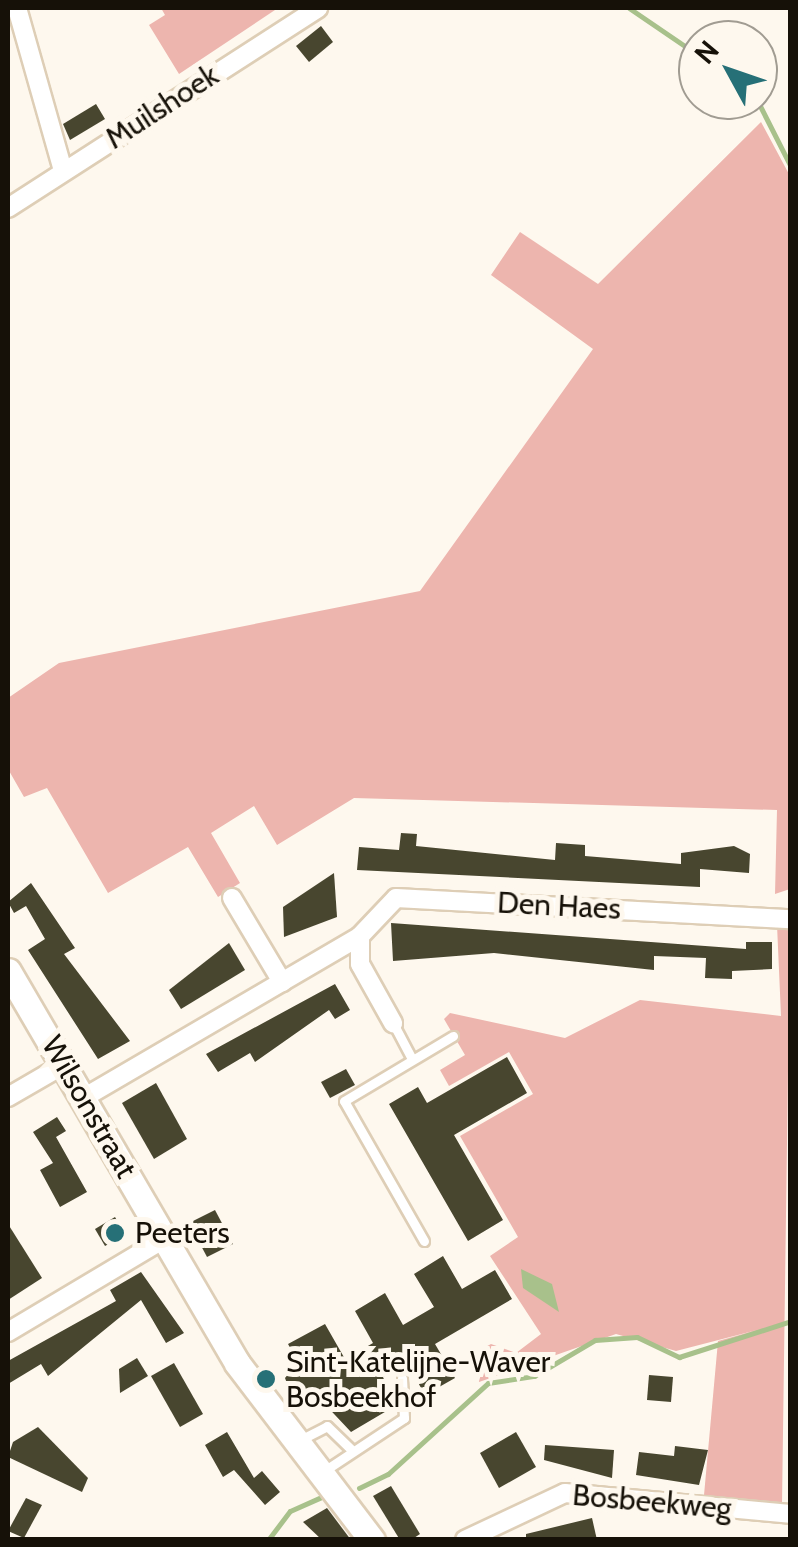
<!DOCTYPE html>
<style>
body{margin:0}
#map{position:relative;width:798px;height:1547px;overflow:hidden;background:#fef8ee;font-family:Cabin,sans-serif}
div>[style]{position:absolute}
[style*='--x']{left:calc(var(--x)*1px);top:calc(var(--y)*1px);width:calc(var(--w)*1px);rotate:calc(var(--a)*1deg)}
.green>*{inset:0;background:#edb5ae}
.water>*{inset:0;background:#a8c18b}
.stream>*{height:5px;margin:-2.5px;padding:0 2.5px;transform-origin:2.5px;border-radius:2.5px;background:#a8c18b}
.building>*{inset:0;background:#48462f}
.roads{filter:drop-shadow(2px 0 #deceb6) drop-shadow(-2px 0 #deceb6) drop-shadow(0 2px #deceb6) drop-shadow(0 -2px #deceb6)}
.lane>*{height:9px;margin:-4.5px;padding:0 4.5px;transform-origin:4.5px;border-radius:4.5px;background:#fff}
.street>*{height:18px;margin:-9px;padding:0 9px;transform-origin:9px;border-radius:9px;background:#fff}
.secondary>*{height:25px;margin:-12.5px;padding:0 12.5px;transform-origin:12.5px;border-radius:12.5px;background:#fff}
.dots>*{width:28px;height:28px;translate:-50% -50%;box-sizing:border-box;border:5px solid #fef8ee;border-radius:50%}
span{translate:-50% -50%;white-space:nowrap;text-align:center;line-height:1.15;-webkit-text-stroke:10px #fef8ee;paint-order:stroke}
.street-label{font-size:30px;color:#161108}
.poi-label{font-size:30px;color:#161108}
.left{translate:0 -50%;text-align:left}
.frame{position:absolute;inset:0;border:10px solid #161108;pointer-events:none}
.north{position:absolute;left:678px;top:20px;width:100px;height:100px;box-sizing:border-box;background:#fef8ee;border:2px solid #a19c92;border-radius:50%;rotate:310deg;font-size:28px;font-weight:700;line-height:40px;text-align:center;color:#161108}
.north::after{content:'';display:block;margin:auto;width:35px;height:45px;background:#267077;clip-path:polygon(50% 0,100% 100%,50% 72%,0 100%)}
</style>
<div id="map">
<div class="green">
<i style="clip-path:polygon(161px 8px,278px 8px,179px 74px,149px 25px,165px 15px)"></i>
<i style="clip-path:polygon(761px 122px,790px 176px,790px 889px,775px 894px,777px 810px,354px 798px,277px 845px,254px 806px,211px 833px,240px 883px,218px 897px,188px 847px,108px 893px,47px 788px,24px 797px,8px 769px,8px 698px,59px 663px,420px 591px,593px 349px,491px 275px,520px 232px,598px 284px)"></i>
<i style="clip-path:polygon(777px 925px,790px 926px,782px 1505px,704px 1495px,718px 1341px,761px 1329px,676px 1351px,616px 1334px,479px 1382px,468px 1360px,478px 1351px,491px 1344px,516px 1353px,541px 1334px,490px 1256px,518px 1237px,460px 1136px,533px 1094px,509px 1052px,449px 1086px,440px 1070px,465px 1055px,444px 1019px,450px 1013px,565px 1038px,640px 1000px,781px 1016px)"></i>
</div>
<div class="water">
<i style="clip-path:polygon(521px 1269px,552px 1284px,559px 1312px,523px 1288px)"></i>
</div>
<div class="stream">
<i style="--x:629;--y:8;--w:83;--a:34.3"></i>
<i style="--x:757;--y:100;--w:73;--a:63.1"></i>
<i style="--x:359;--y:1488;--w:32;--a:-26"></i>
<i style="--x:388;--y:1474;--w:135;--a:-42.3"></i>
<i style="--x:488;--y:1383;--w:47;--a:-8.7"></i>
<i style="--x:534;--y:1376;--w:71;--a:-30.5"></i>
<i style="--x:595;--y:1340;--w:42;--a:-4.1"></i>
<i style="--x:637;--y:1337;--w:47;--a:25.5"></i>
<i style="--x:679;--y:1357;--w:114;--a:-17.8"></i>
<i style="--x:268;--y:1540;--w:36;--a:-53"></i>
<i style="--x:290;--y:1511;--w:36;--a:-24"></i>
</div>
<div class="building">
<i style="clip-path:polygon(321px 26px,333px 42px,309px 62px,296px 46px)"></i>
<i style="clip-path:polygon(96px 104px,105px 119px,70px 140px,63px 124px)"></i>
<i style="clip-path:polygon(401px 833px,417px 834px,416px 846px,555px 860px,556px 843px,585px 845px,585px 856px,681px 864px,681px 853px,734px 846px,750px 854px,749px 873px,700px 869px,700px 887px,357px 870px,359px 847px,399px 850px)"></i>
<i style="clip-path:polygon(334px 873px,337px 917px,284px 937px,283px 907px)"></i>
<i style="clip-path:polygon(31px 883px,75px 948px,64px 954px,130px 1041px,98px 1059px,28px 950px,45px 939px,26px 906px,14px 913px,8px 902px)"></i>
<i style="clip-path:polygon(391px 923px,746px 949px,746px 942px,772px 942px,772px 969px,732px 971px,732px 979px,705px 978px,706px 958px,654px 956px,654px 970px,494px 953px,393px 961px)"></i>
<i style="clip-path:polygon(229px 943px,245px 970px,181px 1009px,169px 990px)"></i>
<i style="clip-path:polygon(335px 984px,350px 1010px,335px 1019px,329px 1010px,255px 1062px,250px 1053px,218px 1072px,206px 1054px)"></i>
<i style="clip-path:polygon(507px 1057px,527px 1093px,454px 1135px,503px 1220px,468px 1241px,389px 1104px,418px 1087px,427px 1103px)"></i>
<i style="clip-path:polygon(346px 1069px,355px 1085px,330px 1098px,321px 1082px)"></i>
<i style="clip-path:polygon(156px 1083px,187px 1139px,154px 1159px,122px 1103px)"></i>
<i style="clip-path:polygon(57px 1117px,66px 1131px,56px 1137px,87px 1192px,60px 1207px,40px 1170px,53px 1163px,33px 1132px)"></i>
<i style="clip-path:polygon(215px 1210px,233px 1244px,207px 1257px,189px 1223px)"></i>
<i style="clip-path:polygon(115px 1217px,125px 1235px,105px 1246px,95px 1229px)"></i>
<i style="clip-path:polygon(8px 1224px,42px 1278px,8px 1300px)"></i>
<i style="clip-path:polygon(443px 1256px,462px 1289px,495px 1270px,512px 1299px,435px 1344px,455px 1378px,425px 1395px,407px 1363px,383px 1377px,395px 1406px,351px 1432px,319px 1398px,292px 1397px,285px 1378px,298px 1362px,288px 1344px,325px 1324px,345px 1359px,356px 1353px,373px 1343px,355px 1311px,385px 1293px,403px 1325px,434px 1307px,414px 1274px)"></i>
<i style="clip-path:polygon(141px 1272px,184px 1333px,166px 1343px,141px 1300px,48px 1376px,41px 1364px,8px 1384px,8px 1361px,116px 1301px,110px 1290px)"></i>
<i style="clip-path:polygon(137px 1358px,148px 1376px,120px 1393px,119px 1369px)"></i>
<i style="clip-path:polygon(174px 1363px,203px 1414px,180px 1427px,151px 1376px)"></i>
<i style="clip-path:polygon(649px 1375px,673px 1377px,671px 1402px,647px 1400px)"></i>
<i style="clip-path:polygon(38px 1427px,88px 1478px,82px 1492px,8px 1457px,13px 1442px)"></i>
<i style="clip-path:polygon(227px 1432px,254px 1478px,262px 1471px,280px 1492px,265px 1505px,234px 1470px,223px 1477px,205px 1445px)"></i>
<i style="clip-path:polygon(516px 1432px,536px 1467px,499px 1488px,480px 1453px)"></i>
<i style="clip-path:polygon(545px 1445px,614px 1450px,612px 1478px,544px 1460px)"></i>
<i style="clip-path:polygon(675px 1446px,708px 1450px,699px 1485px,636px 1475px,639px 1452px,674px 1456px)"></i>
<i style="clip-path:polygon(391px 1486px,420px 1534px,411px 1540px,400px 1540px,373px 1496px)"></i>
<i style="clip-path:polygon(26px 1498px,42px 1505px,24px 1538px,8px 1531px)"></i>
<i style="clip-path:polygon(327px 1508px,351px 1540px,322px 1540px,303px 1522px)"></i>
<i style="clip-path:polygon(592px 1518px,597px 1540px,526px 1540px,526px 1534px)"></i>
</div>
<div class="roads">
<div class="lane">
<i style="--x:393;--y:1023;--w:41;--a:62.2"></i>
<i style="--x:424;--y:1241;--w:161;--a:-119.7"></i>
<i style="--x:344;--y:1101;--w:127;--a:-30.8"></i>
<i style="--x:302;--y:1439;--w:28;--a:-27"></i>
<i style="--x:327;--y:1426;--w:33;--a:44"></i>
<i style="--x:324;--y:1471;--w:96;--a:-33.5"></i>
<i style="--x:404;--y:1418;--w:40;--a:-92.9"></i>
</div>
<div class="street">
<i style="--x:17;--y:8;--w:169;--a:74.2"></i>
<i style="--x:8;--y:208;--w:369;--a:-32.8"></i>
<i style="--x:232;--y:898;--w:98;--a:59.2"></i>
<i style="--x:360;--y:936;--w:28;--a:90"></i>
<i style="--x:360;--y:964;--w:68;--a:60.8"></i>
<i style="--x:8;--y:1097;--w:66;--a:-30.1"></i>
<i style="--x:85;--y:1097;--w:319;--a:-30.3"></i>
<i style="--x:360;--y:936;--w:52;--a:-46.5"></i>
<i style="--x:396;--y:898;--w:395;--a:3.1"></i>
<i style="--x:8;--y:1332;--w:182;--a:-30.8"></i>
<i style="--x:465;--y:1540;--w:110;--a:-25.2"></i>
<i style="--x:565;--y:1493;--w:226;--a:5.3"></i>
</div>
<div class="secondary">
<i style="--x:8;--y:971;--w:454;--a:59.7"></i>
<i style="--x:237;--y:1363;--w:223;--a:52.7"></i>
</div>
</div>
<div class="dots">
<i style="left:115px;top:1233px;background:#267077"></i>
<i style="left:266px;top:1379px;background:#267077"></i>
</div>
<div class="street-label">
<span style="left:162px;top:107px;rotate:-33deg">Muilshoek</span>
<span style="left:559px;top:906px;rotate:3deg">Den Haes</span>
<span style="left:89px;top:1107px;rotate:60deg">Wilsonstraat</span>
<span style="left:652px;top:1502px;rotate:5deg">Bosbeekweg</span>
</div>
<div class="poi-label">
<span class="left" style="left:135px;top:1233px">Peeters</span>
<span class="left" style="left:286px;top:1379px">Sint-Katelijne-Waver<br>Bosbeekhof</span>
</div>
<div class="frame"></div>
<div class="north">N</div>
</div>
